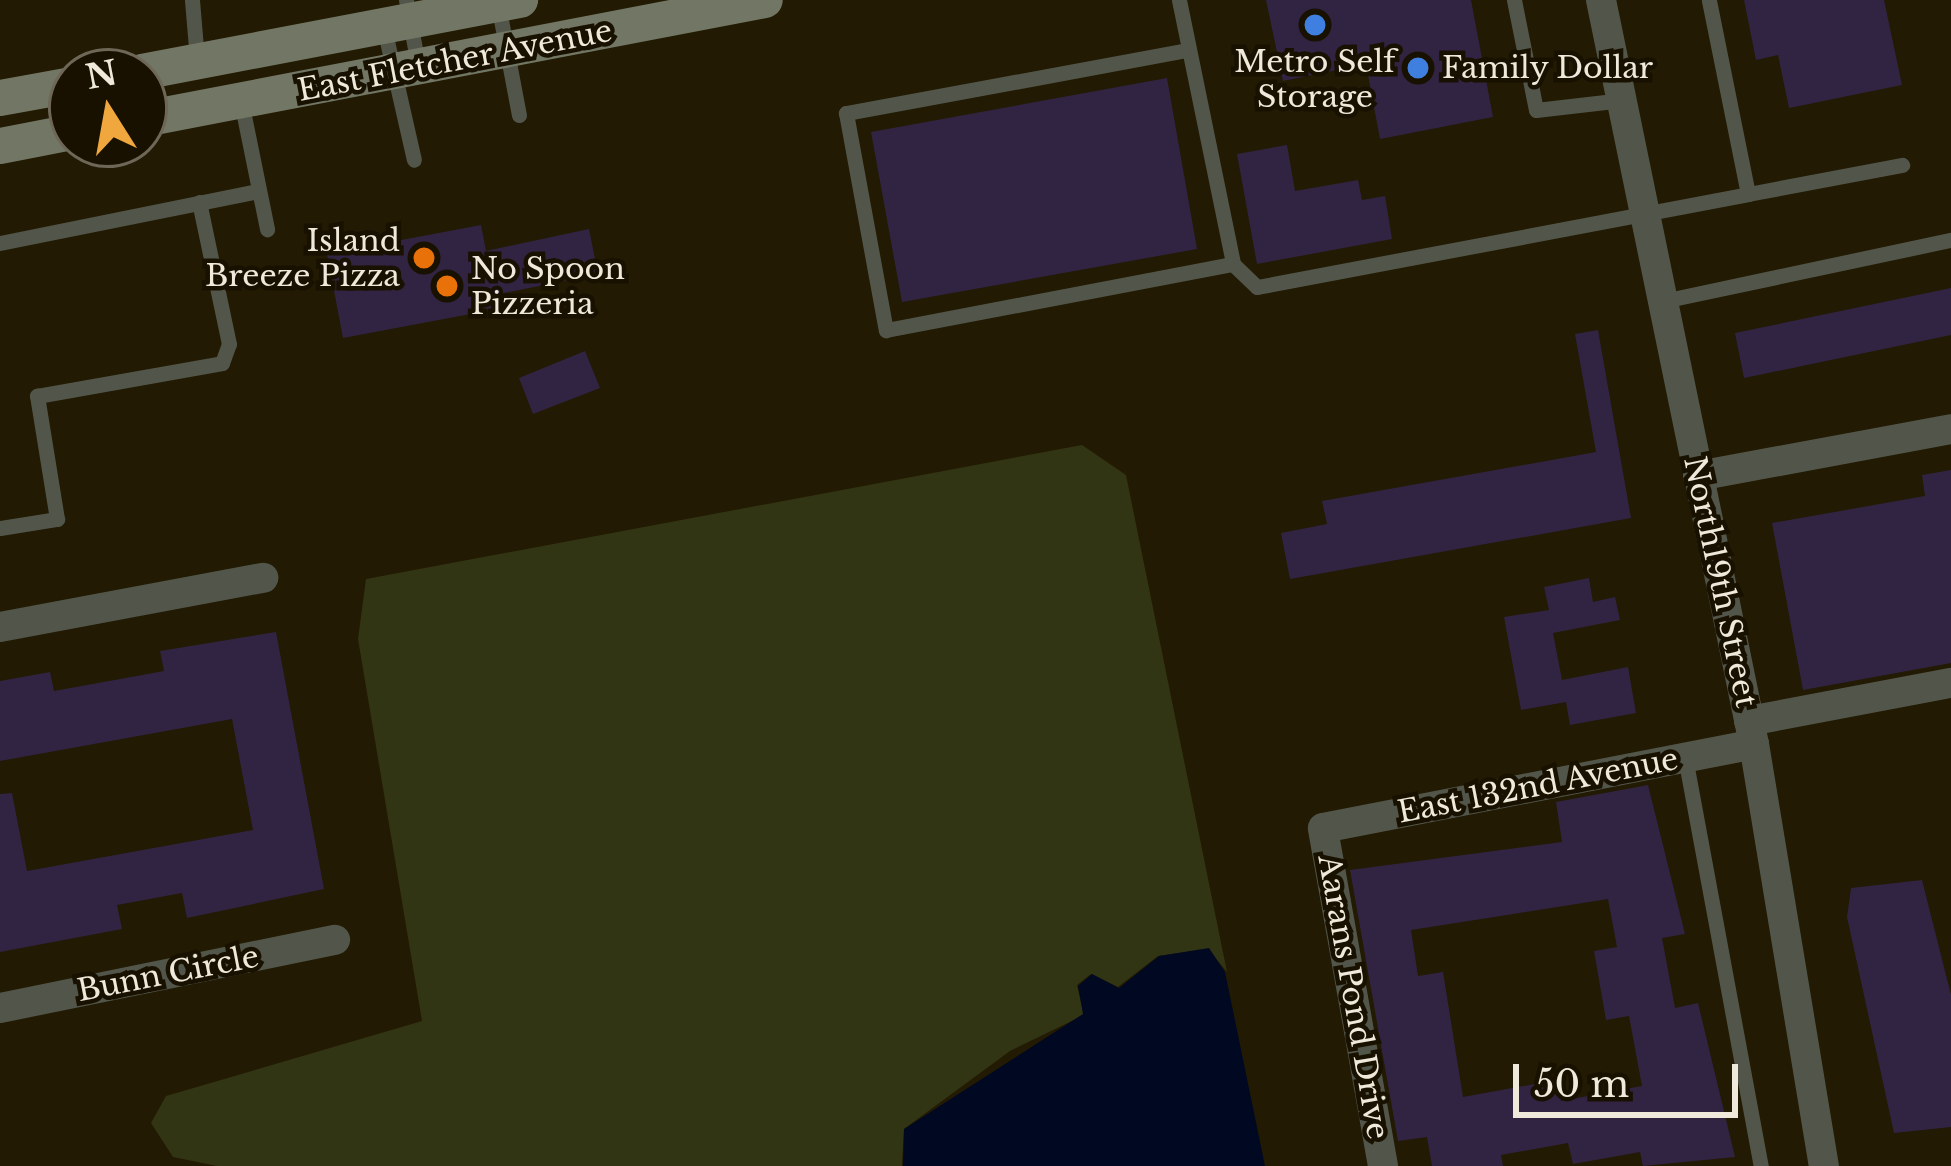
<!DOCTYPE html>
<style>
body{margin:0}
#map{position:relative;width:1951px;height:1166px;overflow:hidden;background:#221a02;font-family:"Libre Baskerville",serif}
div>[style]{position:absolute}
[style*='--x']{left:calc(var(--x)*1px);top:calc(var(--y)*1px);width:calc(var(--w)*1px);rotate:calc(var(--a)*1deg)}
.green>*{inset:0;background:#323514}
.water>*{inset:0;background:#000921}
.building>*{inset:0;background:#312443}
.lane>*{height:15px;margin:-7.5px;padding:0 7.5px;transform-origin:7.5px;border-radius:7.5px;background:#52564a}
.street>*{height:30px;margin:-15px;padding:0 15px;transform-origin:15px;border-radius:15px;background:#52564a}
.secondary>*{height:36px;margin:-18px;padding:0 18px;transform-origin:18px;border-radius:18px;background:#727765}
.dots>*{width:33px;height:33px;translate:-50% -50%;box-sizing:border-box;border:6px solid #191100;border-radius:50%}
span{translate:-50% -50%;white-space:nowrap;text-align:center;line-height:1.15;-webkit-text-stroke:9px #191100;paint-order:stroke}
.street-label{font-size:30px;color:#eee9da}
.poi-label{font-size:30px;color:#eee9da}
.left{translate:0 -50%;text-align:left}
.right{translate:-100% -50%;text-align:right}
.north{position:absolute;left:48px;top:48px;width:120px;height:120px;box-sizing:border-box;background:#191100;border:3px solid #6e6757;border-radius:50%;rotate:349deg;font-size:33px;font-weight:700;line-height:48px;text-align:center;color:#eee9da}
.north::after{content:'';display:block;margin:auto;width:42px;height:54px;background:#f0a73e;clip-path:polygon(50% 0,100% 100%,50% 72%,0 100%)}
.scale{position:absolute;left:1513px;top:1064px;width:225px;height:54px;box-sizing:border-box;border:6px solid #eee9da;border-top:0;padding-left:15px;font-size:36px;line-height:42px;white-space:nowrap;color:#eee9da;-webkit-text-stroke:9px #191100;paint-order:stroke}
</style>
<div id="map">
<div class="green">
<i style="clip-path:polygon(1082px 445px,1126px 475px,1227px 972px,1208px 949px,1158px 956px,1118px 987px,1091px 974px,1077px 985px,1084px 1015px,1010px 1051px,904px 1129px,902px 1166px,217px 1166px,173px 1157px,151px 1123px,166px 1096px,422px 1021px,358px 639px,366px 579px)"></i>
</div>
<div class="water">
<i style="clip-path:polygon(1209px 948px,1225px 972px,1265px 1166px,903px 1166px,904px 1129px,1083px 1014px,1078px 986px,1092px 974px,1119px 988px,1159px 956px)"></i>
</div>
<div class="building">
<i style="clip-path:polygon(1266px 0,1471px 0,1493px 117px,1380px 139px,1366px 64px,1283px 81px)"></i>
<i style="clip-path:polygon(1744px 0,1884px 0,1902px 85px,1789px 108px,1778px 55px,1756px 60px)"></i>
<i style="clip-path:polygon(1167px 78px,1197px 249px,902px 302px,871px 132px)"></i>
<i style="clip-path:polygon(1287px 145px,1295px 191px,1358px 180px,1362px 200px,1385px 196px,1392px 239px,1257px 264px,1237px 154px)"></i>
<i style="clip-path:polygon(481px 225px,486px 251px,589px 229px,598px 274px,494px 295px,497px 309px,343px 338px,327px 254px)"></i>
<i style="clip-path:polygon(1951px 288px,1951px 335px,1744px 378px,1735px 333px)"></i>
<i style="clip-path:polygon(1598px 330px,1631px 518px,1290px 579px,1281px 533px,1327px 524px,1322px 501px,1596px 452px,1575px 334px)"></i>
<i style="clip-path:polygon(585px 351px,600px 388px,533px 414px,519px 378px)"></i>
<i style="clip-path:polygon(1951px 470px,1951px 663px,1803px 690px,1772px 523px,1925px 496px,1922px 475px)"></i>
<i style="clip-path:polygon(1589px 578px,1593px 602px,1615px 597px,1620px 620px,1553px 633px,1562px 680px,1628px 667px,1636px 713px,1570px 725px,1566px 702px,1521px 710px,1504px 617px,1549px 610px,1544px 587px)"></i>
<i style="clip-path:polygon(276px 632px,324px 889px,187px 918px,182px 893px,117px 905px,122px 929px,0 952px,0 794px,12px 793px,27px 871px,253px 830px,232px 719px,0 761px,0 681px,50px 672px,54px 691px,164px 671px,160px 651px)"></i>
<i style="clip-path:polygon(evenodd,1648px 785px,1685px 934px,1662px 938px,1675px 1008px,1698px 1003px,1735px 1157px,1643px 1166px,1640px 1152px,1573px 1164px,1568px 1143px,1501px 1155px,1503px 1166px,1432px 1166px,1427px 1137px,1398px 1141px,1350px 870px,1562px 842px,1556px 802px,1648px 785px,1608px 899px,1617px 947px,1594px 951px,1606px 1020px,1629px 1016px,1642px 1086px,1561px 1101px,1557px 1080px,1463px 1097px,1443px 972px,1418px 976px,1411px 930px,1608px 899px)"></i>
<i style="clip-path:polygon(1922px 880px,1951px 995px,1951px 1127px,1894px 1133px,1847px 917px,1851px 888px)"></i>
</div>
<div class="lane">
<i style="--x:192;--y:0;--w:59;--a:85.2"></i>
<i style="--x:406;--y:0;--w:66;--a:79.5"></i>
<i style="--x:1179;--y:0;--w:269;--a:78.4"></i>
<i style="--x:1233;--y:264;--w:33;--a:44"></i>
<i style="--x:1257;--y:287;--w:500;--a:-10.7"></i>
<i style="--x:1748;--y:194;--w:198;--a:-101.4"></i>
<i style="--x:1514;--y:0;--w:112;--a:78.7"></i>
<i style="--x:1536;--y:110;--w:87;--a:-6.6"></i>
<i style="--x:498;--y:4;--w:113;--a:79.3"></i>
<i style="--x:384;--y:28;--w:135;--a:77.2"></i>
<i style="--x:1187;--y:50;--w:347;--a:169.5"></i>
<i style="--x:846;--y:113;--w:221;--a:79.6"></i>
<i style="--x:886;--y:330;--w:353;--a:-10.8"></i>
<i style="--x:241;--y:101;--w:131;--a:78.5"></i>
<i style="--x:1748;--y:194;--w:157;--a:-10.7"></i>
<i style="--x:0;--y:243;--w:264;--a:-11.4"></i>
<i style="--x:1663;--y:301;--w:294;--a:-12"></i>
<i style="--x:0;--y:528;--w:58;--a:-9"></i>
<i style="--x:57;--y:519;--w:125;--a:-99.2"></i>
<i style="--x:37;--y:396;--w:188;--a:-10.1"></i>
<i style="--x:222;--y:363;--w:20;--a:-70"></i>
<i style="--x:229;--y:344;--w:145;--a:-101.9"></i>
<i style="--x:1685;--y:757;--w:416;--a:79.5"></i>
</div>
<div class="street">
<i style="--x:1601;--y:0;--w:760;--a:78.38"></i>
<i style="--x:1754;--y:744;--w:428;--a:80.6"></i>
<i style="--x:1698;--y:476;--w:257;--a:-10.5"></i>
<i style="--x:0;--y:627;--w:268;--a:-10.6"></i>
<i style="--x:1749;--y:721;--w:206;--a:-10.7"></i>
<i style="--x:0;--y:1008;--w:342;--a:-11.5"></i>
<i style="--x:1383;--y:1166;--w:343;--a:-100.1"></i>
<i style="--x:1323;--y:828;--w:439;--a:-11"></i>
</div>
<div class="secondary">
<i style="--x:142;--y:72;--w:385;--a:-10.8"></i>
<i style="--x:0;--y:98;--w:73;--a:-10.2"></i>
<i style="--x:144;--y:119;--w:632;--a:-10.85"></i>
<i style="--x:0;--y:146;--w:73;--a:-11"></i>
</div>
<div class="dots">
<i style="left:1315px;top:25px;background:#3f7fe0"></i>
<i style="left:1418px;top:68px;background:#3f7fe0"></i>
<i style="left:424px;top:258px;background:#e8710a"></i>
<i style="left:447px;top:286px;background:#e8710a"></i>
</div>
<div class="street-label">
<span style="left:455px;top:61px;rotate:-11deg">East Fletcher Avenue</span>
<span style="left:1720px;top:582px;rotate:78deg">North19th Street</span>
<span style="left:1538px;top:786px;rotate:-11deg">East 132nd Avenue</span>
<span style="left:168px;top:974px;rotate:-11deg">Bunn Circle</span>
<span style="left:1353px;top:997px;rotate:80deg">Aarans Pond Drive</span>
</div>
<div class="poi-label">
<span style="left:1315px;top:79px">Metro Self<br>Storage</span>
<span class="left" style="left:1442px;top:68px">Family Dollar</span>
<span class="right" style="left:400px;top:258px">Island<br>Breeze Pizza</span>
<span class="left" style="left:471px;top:286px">No Spoon<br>Pizzeria</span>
</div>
<div class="north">N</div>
<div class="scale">50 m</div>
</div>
